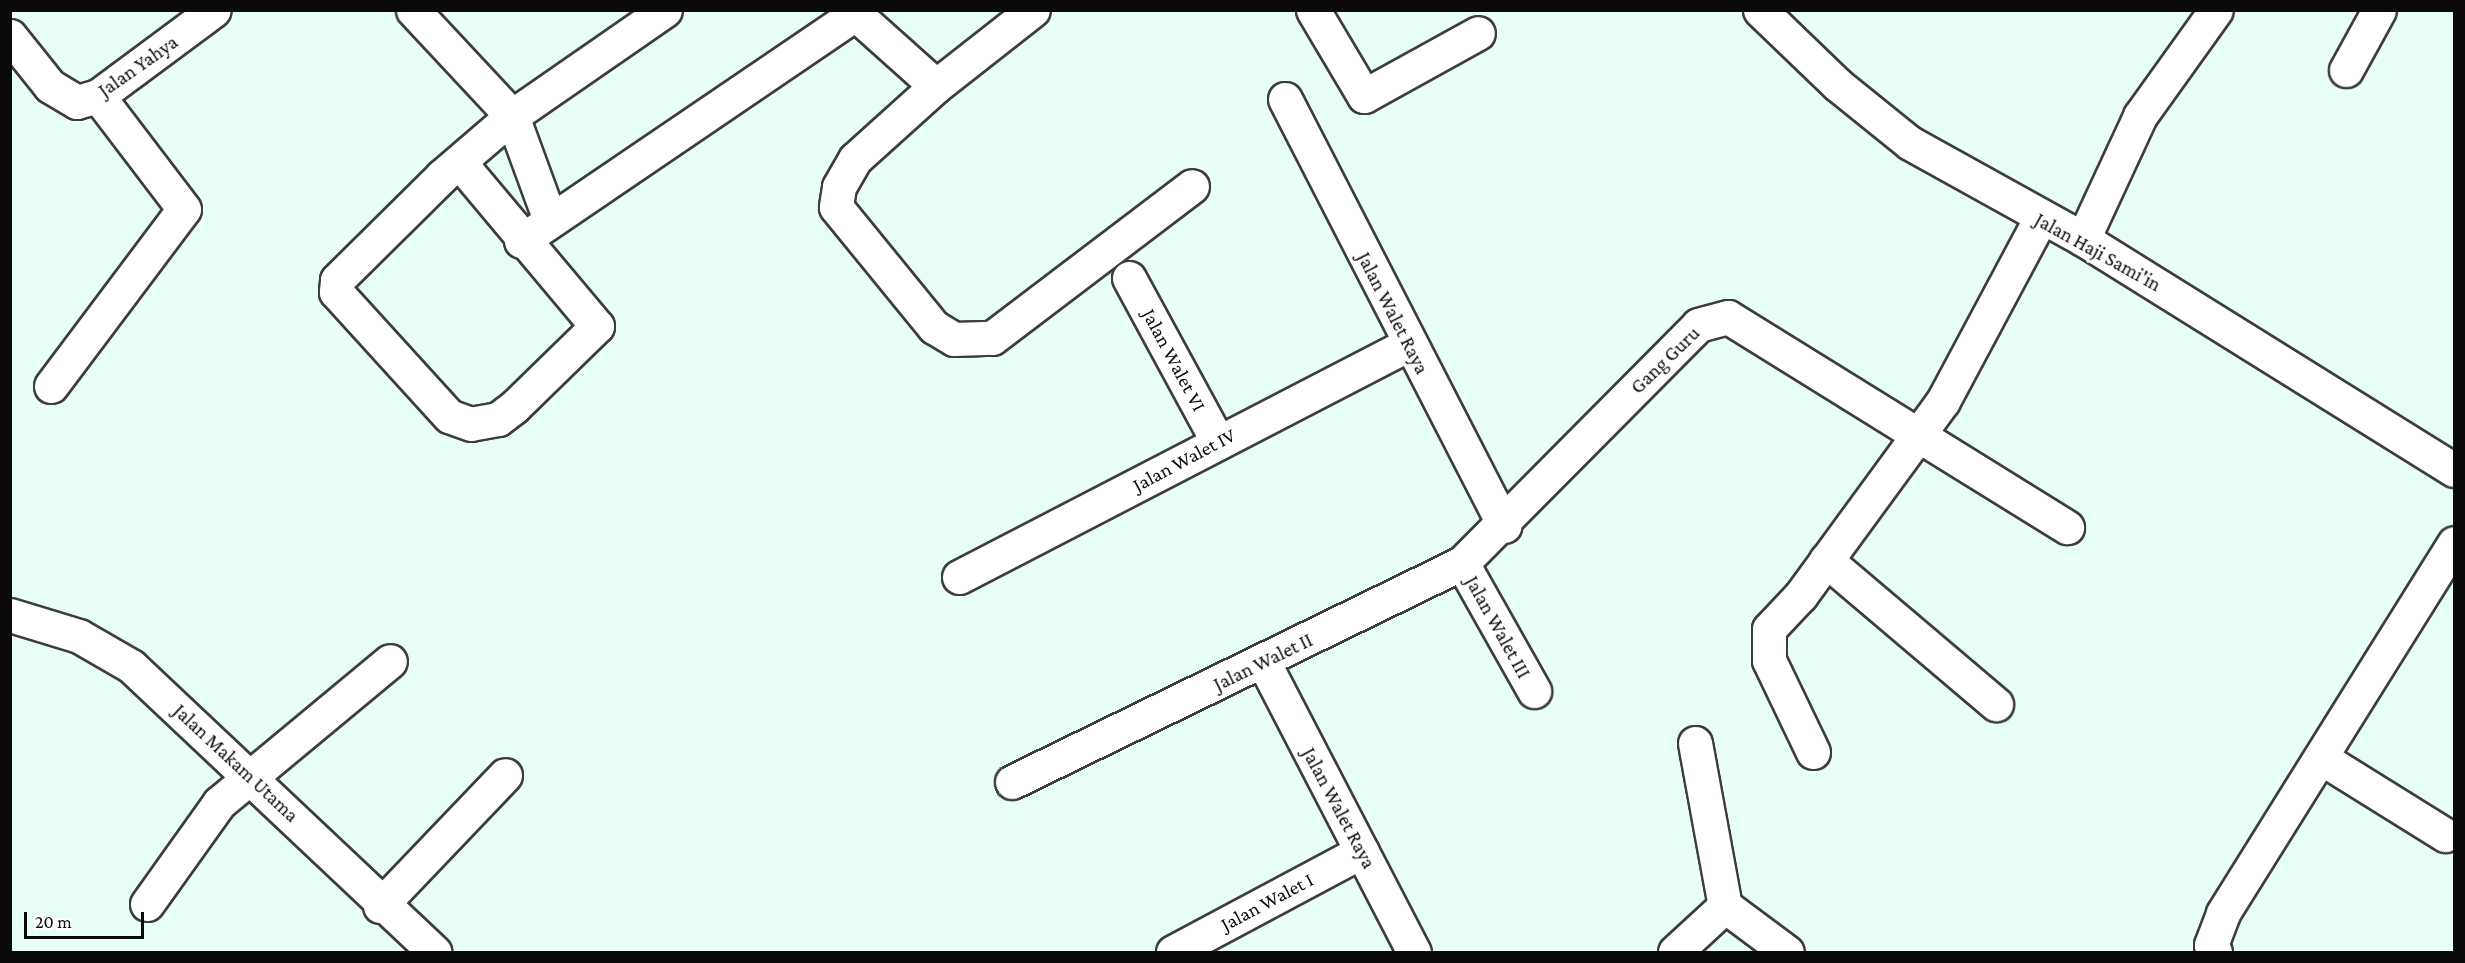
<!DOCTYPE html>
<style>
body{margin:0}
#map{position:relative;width:2465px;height:963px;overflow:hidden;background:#e8fff7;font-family:"Crimson Pro",serif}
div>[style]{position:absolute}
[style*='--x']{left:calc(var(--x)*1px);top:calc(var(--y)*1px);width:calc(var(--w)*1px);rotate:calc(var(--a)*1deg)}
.roads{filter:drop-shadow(2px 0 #3d3d3d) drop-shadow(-2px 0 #3d3d3d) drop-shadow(0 2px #3d3d3d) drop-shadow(0 -2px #3d3d3d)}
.minor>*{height:33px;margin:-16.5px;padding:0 16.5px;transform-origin:16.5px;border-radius:16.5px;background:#fff}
span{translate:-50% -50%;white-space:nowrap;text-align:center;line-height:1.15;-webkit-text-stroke:6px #fff;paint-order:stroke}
.street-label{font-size:20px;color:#0a0a0a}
.frame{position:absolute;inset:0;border:12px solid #0a0a0a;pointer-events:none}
.scale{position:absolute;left:24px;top:912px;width:120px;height:27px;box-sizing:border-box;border:3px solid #0a0a0a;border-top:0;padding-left:8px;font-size:18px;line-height:21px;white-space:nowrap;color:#0a0a0a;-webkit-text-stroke:4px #fff;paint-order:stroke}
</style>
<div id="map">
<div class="roads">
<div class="minor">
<i style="--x:413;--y:10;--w:145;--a:47"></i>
<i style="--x:512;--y:116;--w:111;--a:69.9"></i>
<i style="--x:851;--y:10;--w:114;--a:41.8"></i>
<i style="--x:936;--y:86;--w:123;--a:-38.1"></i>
<i style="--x:1313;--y:10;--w:100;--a:59.3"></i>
<i style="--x:1364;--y:96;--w:130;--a:-28.9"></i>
<i style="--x:1760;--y:10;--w:108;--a:43.9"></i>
<i style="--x:1838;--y:85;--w:92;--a:38.9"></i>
<i style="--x:1910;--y:143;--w:198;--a:29"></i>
<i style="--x:2083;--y:239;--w:437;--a:31.9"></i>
<i style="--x:10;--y:36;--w:64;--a:51.3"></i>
<i style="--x:50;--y:86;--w:31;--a:31"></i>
<i style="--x:77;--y:102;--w:22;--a:-16"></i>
<i style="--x:98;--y:96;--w:144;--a:-36.6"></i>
<i style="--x:2346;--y:70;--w:68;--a:-61.2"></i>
<i style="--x:936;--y:86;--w:109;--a:138"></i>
<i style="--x:855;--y:159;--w:32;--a:120"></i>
<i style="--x:839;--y:187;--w:20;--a:99"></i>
<i style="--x:836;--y:207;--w:155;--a:50.8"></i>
<i style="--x:934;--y:327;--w:23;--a:31"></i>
<i style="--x:954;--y:339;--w:38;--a:-2"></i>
<i style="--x:992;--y:338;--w:251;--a:-37.2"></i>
<i style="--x:1285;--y:99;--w:480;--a:62.8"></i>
<i style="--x:460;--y:163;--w:213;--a:50"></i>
<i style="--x:597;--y:326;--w:116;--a:135.7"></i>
<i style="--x:514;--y:407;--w:20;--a:143"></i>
<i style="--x:498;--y:419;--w:27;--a:170"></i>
<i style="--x:471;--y:424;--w:23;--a:-160"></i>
<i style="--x:449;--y:416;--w:168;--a:-132.3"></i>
<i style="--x:336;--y:292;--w:12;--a:-85"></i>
<i style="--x:337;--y:280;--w:148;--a:-44.7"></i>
<i style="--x:442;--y:176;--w:92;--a:-40.6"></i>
<i style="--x:512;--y:116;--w:186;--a:-34.7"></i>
<i style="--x:2083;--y:239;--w:136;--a:-65.1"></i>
<i style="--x:2140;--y:116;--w:130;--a:-54.4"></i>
<i style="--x:521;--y:241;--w:404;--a:-34.2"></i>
<i style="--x:1129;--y:278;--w:187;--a:61.5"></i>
<i style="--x:51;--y:386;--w:221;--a:-53.1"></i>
<i style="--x:184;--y:209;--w:142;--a:-127.3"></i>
<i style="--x:1826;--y:560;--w:223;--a:40.3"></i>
<i style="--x:1462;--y:563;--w:147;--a:60.6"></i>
<i style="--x:959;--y:577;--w:507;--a:-27.37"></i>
<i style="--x:10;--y:615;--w:72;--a:16.9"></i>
<i style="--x:79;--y:636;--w:60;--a:30"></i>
<i style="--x:131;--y:666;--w:417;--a:43.3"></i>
<i style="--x:1264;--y:663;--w:326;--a:62.6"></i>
<i style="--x:1695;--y:743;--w:166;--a:79.6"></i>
<i style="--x:1725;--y:906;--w:77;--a:36.6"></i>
<i style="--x:1813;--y:752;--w:102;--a:-115.6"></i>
<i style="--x:1769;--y:660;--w:31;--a:-90"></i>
<i style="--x:1769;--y:629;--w:47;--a:-46.7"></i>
<i style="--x:1801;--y:595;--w:240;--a:-53.8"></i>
<i style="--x:1943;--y:401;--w:206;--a:-61.9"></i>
<i style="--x:2323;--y:759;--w:144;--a:31.9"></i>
<i style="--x:1012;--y:782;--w:500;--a:-25.95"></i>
<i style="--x:1462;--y:563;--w:335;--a:-45.2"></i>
<i style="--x:1698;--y:325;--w:31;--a:-15"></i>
<i style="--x:1728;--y:317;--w:399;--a:31.8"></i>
<i style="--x:147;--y:904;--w:124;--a:-54.5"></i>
<i style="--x:219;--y:803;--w:222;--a:-39.7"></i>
<i style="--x:380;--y:906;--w:181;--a:-46.3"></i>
<i style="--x:1173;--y:952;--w:214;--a:-28.1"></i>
<i style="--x:1675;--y:952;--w:68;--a:-42.6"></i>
<i style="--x:2215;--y:952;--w:8;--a:-120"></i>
<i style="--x:2211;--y:945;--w:34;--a:-69"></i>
<i style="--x:2223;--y:913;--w:436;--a:-58"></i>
</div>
</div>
<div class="street-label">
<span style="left:138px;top:66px;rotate:-35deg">Jalan Yahya</span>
<span style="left:2098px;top:252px;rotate:29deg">Jalan Haji Sami'in</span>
<span style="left:1393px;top:313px;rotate:63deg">Jalan Walet Raya</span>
<span style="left:1174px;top:360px;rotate:62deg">Jalan Walet VI</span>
<span style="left:1665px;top:360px;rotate:-44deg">Gang Guru</span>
<span style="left:1184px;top:460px;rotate:-28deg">Jalan Walet IV</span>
<span style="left:1498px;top:627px;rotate:61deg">Jalan Walet III</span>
<span style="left:1263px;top:662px;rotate:-26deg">Jalan Walet II</span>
<span style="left:236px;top:763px;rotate:43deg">Jalan Makam Utama</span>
<span style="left:1339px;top:808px;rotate:62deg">Jalan Walet Raya</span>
<span style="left:1267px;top:902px;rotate:-28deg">Jalan Walet I</span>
</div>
<div class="frame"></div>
<div class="scale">20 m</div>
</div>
